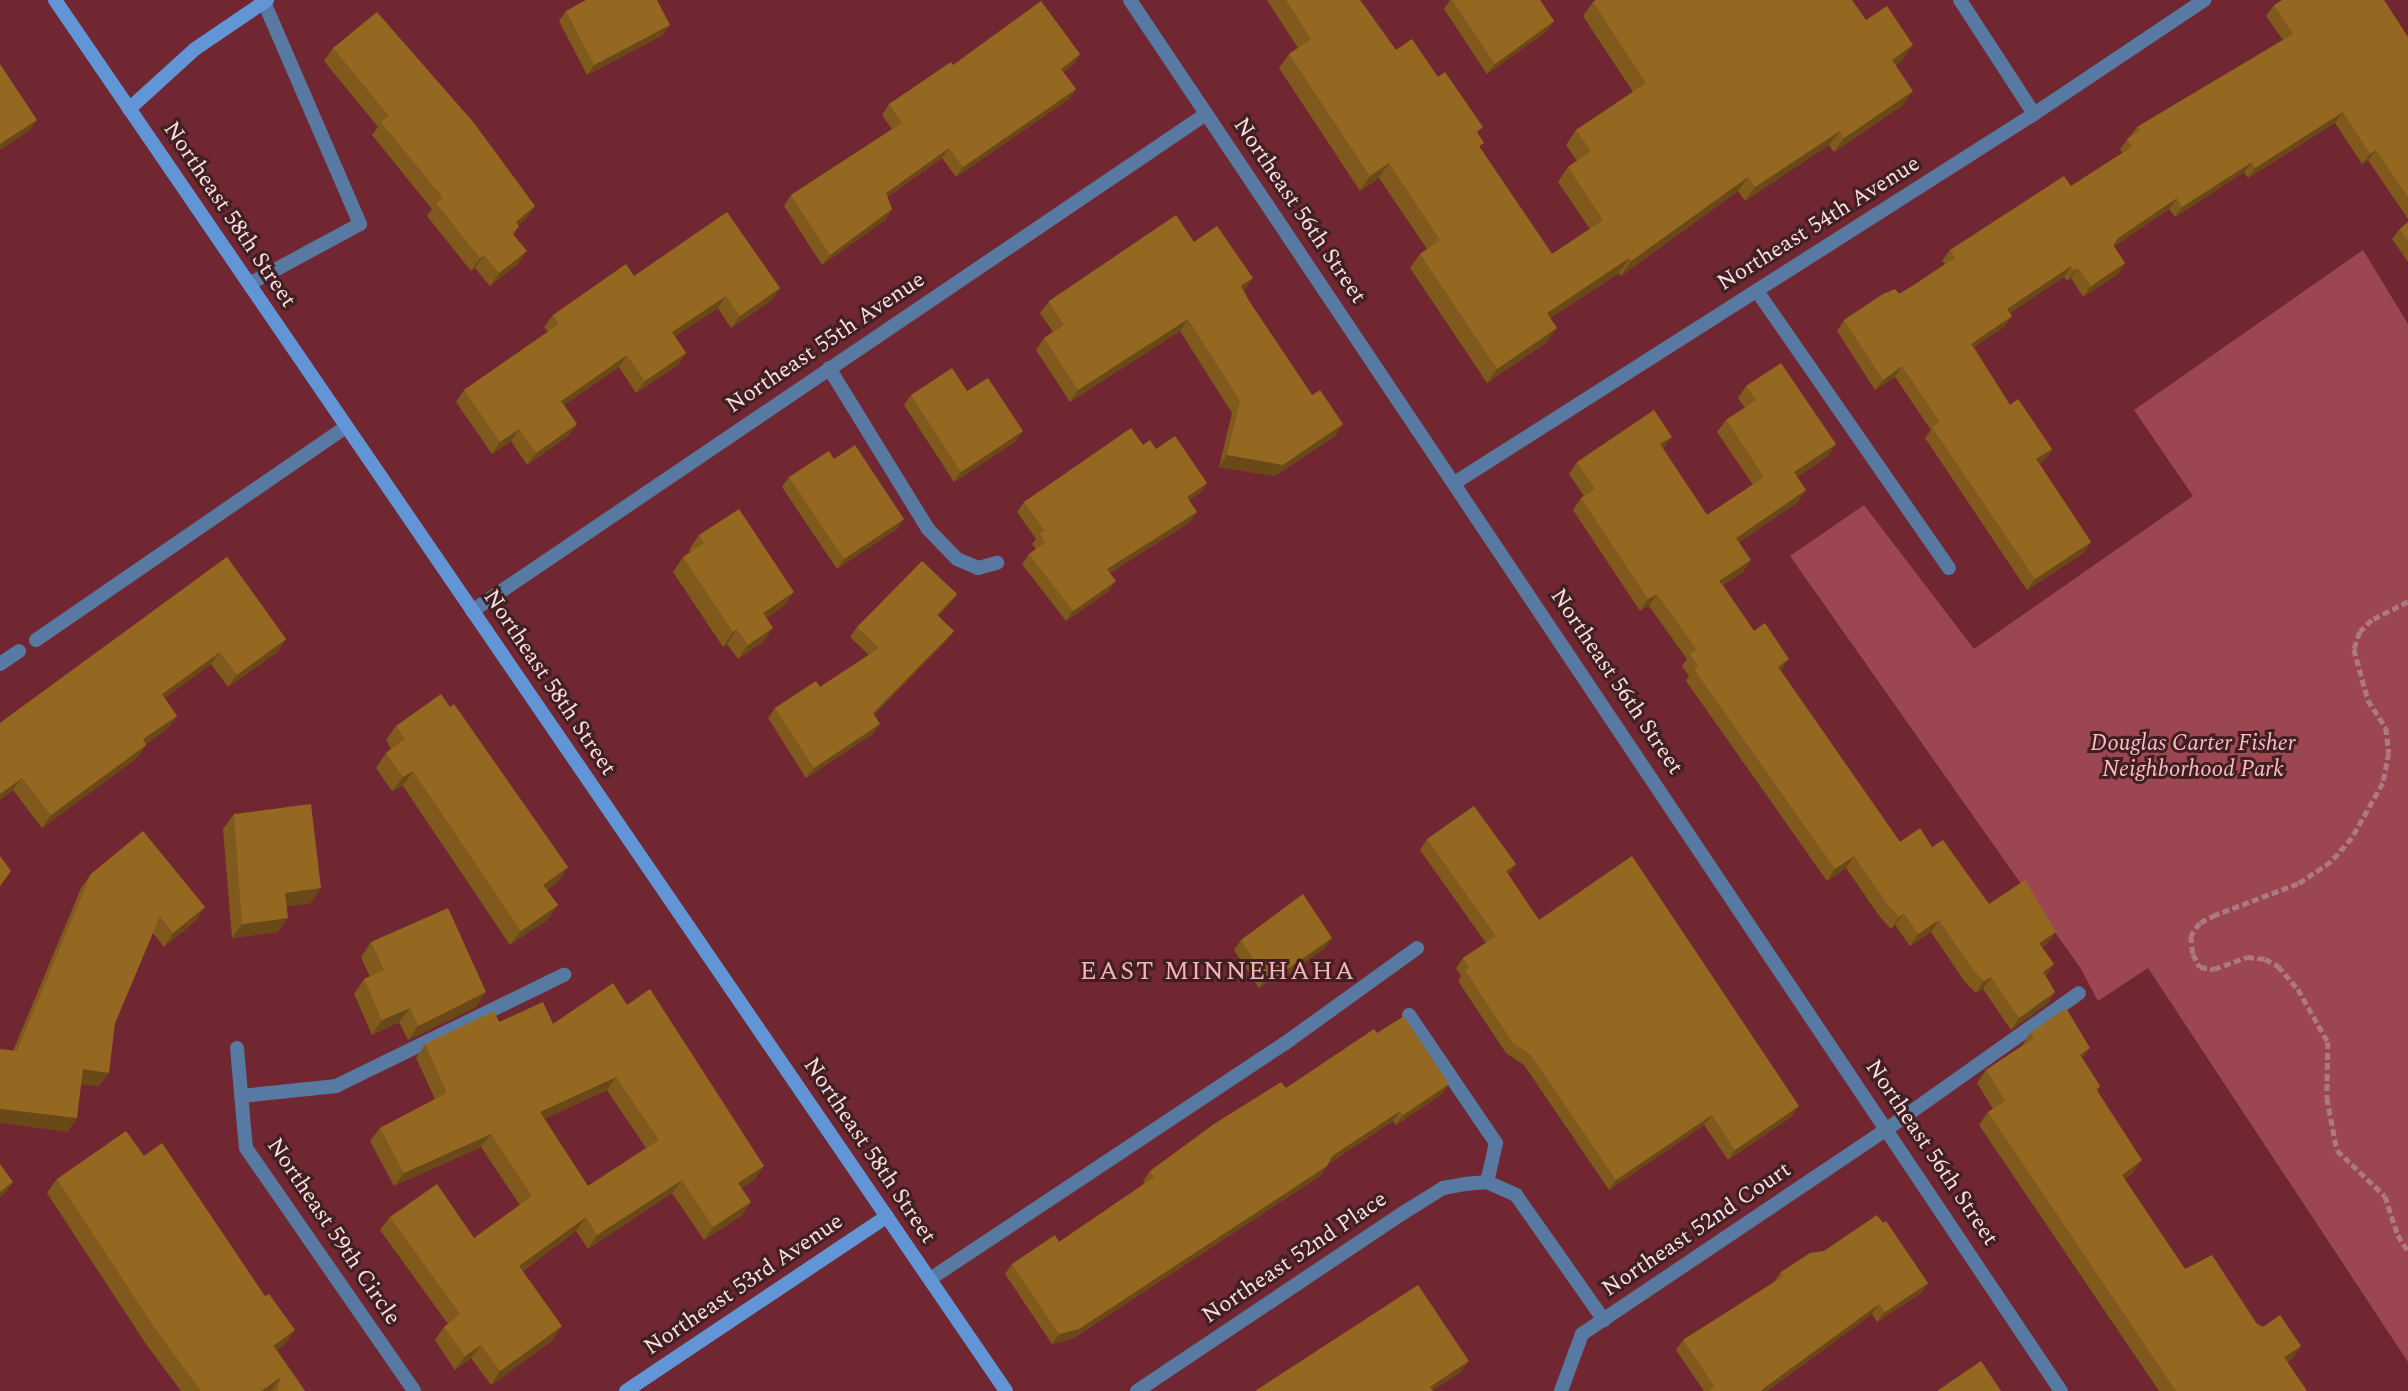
<!DOCTYPE html>
<style>
body{margin:0}
#map{position:relative;width:2408px;height:1391px;overflow:hidden;background:#702732;font-family:Spectral,serif}
div>[style]{position:absolute}
[style*='--x']{left:calc(var(--x)*1px);top:calc(var(--y)*1px);width:calc(var(--w)*1px);rotate:calc(var(--a)*1deg)}
.green>*{inset:0;background:#9c4651}
.path>*{height:4.5px;margin-top:-2.25px;transform-origin:0;background:repeating-linear-gradient(90deg,#ad787f 0 7px,transparent 0 10.5px)}
.lane>*{height:14px;margin:-7px;padding:0 7px;transform-origin:7px;border-radius:7px;background:#5879a2}
.street>*{height:14px;margin:-7px;padding:0 7px;transform-origin:7px;border-radius:7px;background:#5879a2}
.secondary>*{height:14px;margin:-7px;padding:0 7px;transform-origin:7px;border-radius:7px;background:#6195d6}
.wall>*{inset:0;background:#80591c}
.shaded-wall>*{inset:0;background:#684917}
.building>*{inset:0;background:#956821}
span{translate:-50% -50%;white-space:nowrap;text-align:center;line-height:1.15;-webkit-text-stroke:6px #401f22;paint-order:stroke}
.street-label{font-size:23px;color:#fbdfe0}
.park-label{font-size:23px;color:#ffbcc0;font-style:italic}
.quarter-label{font-size:26px;color:#f9b3b7;letter-spacing:2px}
</style>
<div id="map">
<div class="green">
<i style="clip-path:polygon(2363px 250px,2408px 324px,2408px 1362px,2148px 968px,2098px 1001px,2081px 969px,1790px 556px,1864px 505px,1974px 649px,2193px 496px,2134px 410px)"></i>
</div>
<div class="path">
<i style="--x:2408;--y:602;--w:40;--a:153.4"></i>
<i style="--x:2372;--y:620;--w:17;--a:135"></i>
<i style="--x:2360;--y:632;--w:18;--a:109"></i>
<i style="--x:2354;--y:649;--w:53;--a:74.6"></i>
<i style="--x:2368;--y:700;--w:33;--a:57"></i>
<i style="--x:2386;--y:728;--w:25;--a:83"></i>
<i style="--x:2389;--y:753;--w:31;--a:101"></i>
<i style="--x:2383;--y:783;--w:63;--a:119.4"></i>
<i style="--x:2352;--y:838;--w:32;--a:131"></i>
<i style="--x:2331;--y:862;--w:40;--a:146"></i>
<i style="--x:2298;--y:884;--w:88;--a:159.3"></i>
<i style="--x:2216;--y:915;--w:18;--a:153"></i>
<i style="--x:2200;--y:923;--w:16;--a:125"></i>
<i style="--x:2191;--y:936;--w:18;--a:84"></i>
<i style="--x:2193;--y:954;--w:15;--a:62"></i>
<i style="--x:2200;--y:967;--w:14;--a:8"></i>
<i style="--x:2214;--y:969;--w:35;--a:-20"></i>
<i style="--x:2247;--y:957;--w:18;--a:6"></i>
<i style="--x:2265;--y:959;--w:15;--a:28"></i>
<i style="--x:2278;--y:966;--w:30;--a:49"></i>
<i style="--x:2298;--y:989;--w:61;--a:60.5"></i>
<i style="--x:2328;--y:1042;--w:56;--a:91"></i>
<i style="--x:2327;--y:1098;--w:53;--a:79.1"></i>
<i style="--x:2337;--y:1150;--w:66;--a:43.8"></i>
<i style="--x:2385;--y:1196;--w:41;--a:71.6"></i>
<i style="--x:2398;--y:1235;--w:19;--a:58"></i>
</div>
<div class="lane">
<i style="--x:249;--y:284;--w:126;--a:-28.4"></i>
<i style="--x:360;--y:224;--w:242;--a:-113.4"></i>
<i style="--x:1757;--y:291;--w:337;--a:55.3"></i>
<i style="--x:829;--y:368;--w:189;--a:58.4"></i>
<i style="--x:928;--y:529;--w:42;--a:46"></i>
<i style="--x:957;--y:559;--w:23;--a:23"></i>
<i style="--x:978;--y:568;--w:20;--a:-15"></i>
<i style="--x:36;--y:640;--w:376;--a:-34.5"></i>
<i style="--x:0;--y:664;--w:23;--a:-34"></i>
<i style="--x:1409;--y:1015;--w:155;--a:55.8"></i>
<i style="--x:1496;--y:1143;--w:40;--a:103"></i>
<i style="--x:241;--y:1096;--w:96;--a:-6"></i>
<i style="--x:336;--y:1086;--w:254;--a:-26"></i>
<i style="--x:1887;--y:1129;--w:235;--a:-35.3"></i>
<i style="--x:930;--y:1279;--w:425;--a:-33.6"></i>
<i style="--x:1284;--y:1044;--w:164;--a:-35.8"></i>
</div>
<div class="street">
<i style="--x:1130;--y:0;--w:1674;--a:56.21"></i>
<i style="--x:1960;--y:0;--w:136;--a:57"></i>
<i style="--x:1456;--y:482;--w:685;--a:-32.48"></i>
<i style="--x:2034;--y:114;--w:205;--a:-33.8"></i>
<i style="--x:472;--y:611;--w:886;--a:-34.1"></i>
<i style="--x:237;--y:1048;--w:100;--a:84.9"></i>
<i style="--x:246;--y:1148;--w:295;--a:55.3"></i>
<i style="--x:1137;--y:1391;--w:320;--a:-33.8"></i>
<i style="--x:1403;--y:1213;--w:47;--a:-32"></i>
<i style="--x:1443;--y:1188;--w:22;--a:-10"></i>
<i style="--x:1465;--y:1184;--w:22;--a:-5"></i>
<i style="--x:1487;--y:1182;--w:32;--a:24"></i>
<i style="--x:1516;--y:1195;--w:153;--a:54.9"></i>
<i style="--x:1561;--y:1391;--w:61;--a:-69.8"></i>
<i style="--x:1582;--y:1334;--w:367;--a:-33.9"></i>
</div>
<div class="secondary">
<i style="--x:55;--y:0;--w:1685;--a:55.64"></i>
<i style="--x:129;--y:109;--w:89;--a:-42.3"></i>
<i style="--x:195;--y:49;--w:87;--a:-34.2"></i>
<i style="--x:626;--y:1391;--w:314;--a:-33.8"></i>
</div>
<div class="wall">
<i style="clip-path:polygon(1267px 0,1360px 0,1396px 50px,1478px 134px,1480px 148px,1552px 254px,1590px 229px,1558px 182px,1568px 167px,1577px 161px,1566px 145px,1576px 130px,1633px 92px,1583px 16px,1593px 2px,1866px 20px,1903px 59px,1896px 65px,1903px 105px,1834px 152px,1829px 145px,1745px 201px,1738px 191px,1621px 276px,1619px 273px,1550px 318px,1547px 342px,1487px 383px,1410px 268px,1420px 254px,1427px 249px,1379px 178px,1360px 191px,1279px 68px,1289px 54px,1298px 48px)"></i>
<i style="clip-path:polygon(1450px 0,1540px 0,1554px 21px,1547px 31px,1487px 74px,1444px 9px)"></i>
<i style="clip-path:polygon(2274px 5px,2408px 37px,2408px 219px,2368px 160px,2362px 164px,2335px 123px,2248px 178px,2244px 172px,2175px 217px,2169px 209px,2114px 246px,2125px 263px,2118px 274px,2083px 297px,2071px 278px,2067px 281px,2064px 277px,2010px 313px,2012px 316px,2004px 327px,1974px 347px,2010px 405px,2052px 449px,2045px 460px,2039px 463px,2091px 542px,2083px 553px,2027px 590px,1925px 438px,1931px 430px,1895px 377px,1875px 390px,1837px 331px,1844px 320px,1899px 294px,1914px 285px,1945px 264px,1942px 261px,1950px 250px,2071px 186px,2122px 153px,2120px 149px,2137px 127px,2283px 40px,2266px 16px)"></i>
<i style="clip-path:polygon(566px 11px,663px 35px,587px 75px,559px 21px)"></i>
<i style="clip-path:polygon(333px 48px,526px 219px,518px 225px,514px 235px,518px 264px,490px 286px,475px 268px,471px 271px,427px 216px,432px 209px,372px 135px,378px 127px,324px 61px)"></i>
<i style="clip-path:polygon(1080px 54px,1073px 65px,1063px 72px,1076px 89px,1069px 99px,956px 177px,942px 158px,887px 197px,892px 209px,885px 220px,822px 265px,784px 206px,791px 195px,892px 129px,882px 115px,889px 104px,953px 65px)"></i>
<i style="clip-path:polygon(2408px 222px,2408px 262px,2392px 239px,2400px 229px)"></i>
<i style="clip-path:polygon(1194px 242px,1244px 291px,1249px 301px,1312px 395px,1343px 424px,1335px 436px,1275px 476px,1219px 467px,1232px 413px,1180px 331px,1070px 402px,1036px 350px,1044px 338px,1053px 332px,1040px 313px,1049px 301px)"></i>
<i style="clip-path:polygon(634px 276px,780px 288px,772px 300px,731px 328px,718px 308px,675px 336px,686px 353px,678px 365px,636px 393px,619px 367px,564px 405px,577px 424px,568px 436px,527px 465px,511px 441px,492px 454px,456px 402px,464px 390px,548px 332px,544px 327px,553px 315px)"></i>
<i style="clip-path:polygon(1746px 386px,1836px 444px,1828px 456px,1797px 477px,1798px 502px,1739px 542px,1743px 572px,1723px 585px,1781px 671px,1900px 842px,1932px 847px,1989px 904px,2047px 944px,2042px 947px,2046px 976px,2055px 992px,2047px 1004px,2011px 1030px,1983px 989px,1976px 993px,1965px 982px,1931px 932px,1910px 946px,1895px 925px,1891px 929px,1880px 917px,1846px 868px,1827px 881px,1686px 681px,1689px 676px,1682px 666px,1687px 659px,1649px 606px,1640px 611px,1573px 510px,1581px 498px,1584px 496px,1569px 474px,1577px 462px,1663px 449px,1707px 515px,1753px 485px,1717px 432px,1726px 420px,1745px 408px,1738px 398px)"></i>
<i style="clip-path:polygon(967px 391px,1016px 441px,954px 482px,904px 405px,911px 395px)"></i>
<i style="clip-path:polygon(1143px 445px,1156px 449px,1207px 483px,1200px 493px,1189px 500px,1190px 522px,1110px 573px,1109px 591px,1066px 621px,1022px 564px,1029px 554px,1036px 549px,1032px 544px,1036px 539px,1017px 512px,1024px 502px)"></i>
<i style="clip-path:polygon(834px 459px,904px 519px,897px 529px,837px 569px,782px 487px,789px 477px)"></i>
<i style="clip-path:polygon(699px 535px,784px 606px,766px 618px,763px 642px,738px 659px,727px 644px,723px 647px,673px 572px,683px 557px,690px 553px,689px 550px)"></i>
<i style="clip-path:polygon(227px 557px,286px 639px,277px 652px,228px 687px,211px 664px,164px 698px,177px 716px,168px 728px,146px 744px,146px 745px,138px 757px,42px 828px,13px 790px,0 800px,0 723px)"></i>
<i style="clip-path:polygon(957px 594px,950px 604px,938px 616px,954px 631px,946px 641px,874px 715px,873px 734px,806px 778px,768px 718px,775px 708px,820px 687px,869px 655px,850px 637px,857px 627px)"></i>
<i style="clip-path:polygon(396px 726px,568px 867px,558px 882px,547px 890px,558px 905px,547px 920px,510px 945px,403px 786px,392px 791px,376px 768px,386px 753px,391px 749px,386px 740px)"></i>
<i style="clip-path:polygon(234px 814px,311px 903px,287px 906px,278px 932px,232px 938px,223px 829px)"></i>
<i style="clip-path:polygon(1427px 839px,1508px 875px,1539px 920px,1791px 1117px,1728px 1160px,1704px 1125px,1609px 1190px,1524px 1065px,1506px 1053px,1458px 981px,1461px 976px,1456px 968px,1463px 958px,1486px 943px,1420px 850px)"></i>
<i style="clip-path:polygon(91px 874px,205px 907px,195px 921px,164px 947px,153px 933px,115px 1023px,99px 1086px,81px 1084px,68px 1132px,13px 1051px,81px 888px)"></i>
<i style="clip-path:polygon(1241px 940px,1325px 948px,1275px 983px,1272px 979px,1259px 988px,1234px 950px)"></i>
<i style="clip-path:polygon(371px 942px,476px 1007px,408px 1040px,399px 1022px,372px 1035px,354px 994px,364px 979px,370px 977px,361px 957px)"></i>
<i style="clip-path:polygon(evenodd,627px 1005px,764px 1166px,754px 1180px,741px 1188px,751px 1202px,741px 1216px,704px 1240px,672px 1193px,588px 1249px,576px 1231px,523px 1271px,553px 1340px,491px 1385px,471px 1358px,455px 1370px,435px 1340px,444px 1327px,448px 1324px,380px 1230px,390px 1217px,474px 1238px,520px 1205px,481px 1147px,394px 1186px,370px 1141px,380px 1128px,435px 1099px,416px 1058px,425px 1044px,499px 1022px,553px 1024px,627px 1005px,607px 1090px,646px 1148px,588px 1186px,544px 1119px,607px 1090px)"></i>
<i style="clip-path:polygon(1377px 1033px,1449px 1084px,1442px 1094px,1396px 1125px,1393px 1121px,1328px 1164px,1320px 1176px,1072px 1339px,1052px 1344px,1005px 1274px,1012px 1264px,1059px 1242px,1145px 1184px,1143px 1181px,1150px 1171px)"></i>
<i style="clip-path:polygon(2030px 1033px,2083px 1059px,2100px 1086px,2097px 1091px,2133px 1173px,2124px 1179px,2185px 1269px,2257px 1324px,2301px 1346px,2292px 1359px,2287px 1362px,2307px 1391px,2159px 1391px,1979px 1125px,1988px 1112px,1993px 1109px,1977px 1083px,1986px 1070px,2022px 1046px)"></i>
<i style="clip-path:polygon(144px 1156px,285px 1344px,277px 1350px,305px 1391px,181px 1391px,146px 1344px,47px 1193px,57px 1179px)"></i>
<i style="clip-path:polygon(1781px 1272px,1928px 1283px,1921px 1293px,1877px 1322px,1872px 1314px,1767px 1391px,1704px 1391px,1676px 1350px,1683px 1340px,1774px 1282px)"></i>
</div>
<div class="shaded-wall">
<i style="clip-path:polygon(1554px 21px,1547px 31px,1487px 74px,1495px 64px)"></i>
<i style="clip-path:polygon(670px 25px,663px 35px,587px 75px,594px 65px)"></i>
<i style="clip-path:polygon(1913px 45px,1903px 59px,1882px 74px,1892px 60px)"></i>
<i style="clip-path:polygon(1080px 54px,1073px 65px,1054px 79px,1061px 69px)"></i>
<i style="clip-path:polygon(1076px 89px,1069px 99px,956px 177px,963px 167px)"></i>
<i style="clip-path:polygon(1913px 91px,1903px 105px,1834px 152px,1844px 138px)"></i>
<i style="clip-path:polygon(2343px 112px,2335px 123px,2248px 178px,2255px 168px)"></i>
<i style="clip-path:polygon(37px 120px,30px 130px,0 150px,0 144px)"></i>
<i style="clip-path:polygon(1840px 131px,1829px 145px,1745px 201px,1755px 187px)"></i>
<i style="clip-path:polygon(949px 148px,942px 158px,878px 203px,886px 193px)"></i>
<i style="clip-path:polygon(2376px 150px,2368px 160px,2362px 164px,2370px 154px)"></i>
<i style="clip-path:polygon(2252px 162px,2244px 172px,2175px 217px,2182px 207px)"></i>
<i style="clip-path:polygon(1389px 163px,1379px 178px,1360px 191px,1370px 176px)"></i>
<i style="clip-path:polygon(1748px 177px,1738px 191px,1621px 276px,1631px 261px)"></i>
<i style="clip-path:polygon(2177px 198px,2169px 209px,2111px 249px,2118px 238px)"></i>
<i style="clip-path:polygon(535px 206px,526px 219px,507px 235px,516px 222px)"></i>
<i style="clip-path:polygon(892px 209px,885px 220px,822px 265px,830px 255px)"></i>
<i style="clip-path:polygon(527px 251px,518px 264px,490px 286px,499px 273px)"></i>
<i style="clip-path:polygon(484px 255px,475px 268px,471px 271px,480px 258px)"></i>
<i style="clip-path:polygon(1629px 258px,1619px 273px,1537px 327px,1547px 313px)"></i>
<i style="clip-path:polygon(2125px 263px,2118px 274px,2083px 297px,2091px 286px)"></i>
<i style="clip-path:polygon(2071px 266px,2064px 277px,2000px 320px,2007px 309px)"></i>
<i style="clip-path:polygon(2078px 268px,2071px 278px,2067px 281px,2074px 271px)"></i>
<i style="clip-path:polygon(1253px 278px,1245px 290px,1233px 298px,1241px 286px)"></i>
<i style="clip-path:polygon(780px 288px,772px 300px,731px 328px,740px 316px)"></i>
<i style="clip-path:polygon(726px 296px,718px 308px,664px 344px,672px 332px)"></i>
<i style="clip-path:polygon(2012px 316px,2004px 327px,1964px 354px,1971px 344px)"></i>
<i style="clip-path:polygon(1188px 319px,1180px 331px,1070px 402px,1078px 390px)"></i>
<i style="clip-path:polygon(1557px 328px,1547px 342px,1487px 383px,1497px 369px)"></i>
<i style="clip-path:polygon(686px 353px,678px 365px,636px 393px,645px 381px)"></i>
<i style="clip-path:polygon(627px 355px,619px 367px,553px 413px,561px 401px)"></i>
<i style="clip-path:polygon(1902px 366px,1895px 377px,1875px 390px,1883px 380px)"></i>
<i style="clip-path:polygon(577px 424px,568px 436px,527px 465px,536px 453px)"></i>
<i style="clip-path:polygon(1343px 424px,1335px 436px,1275px 476px,1219px 467px,1227px 455px)"></i>
<i style="clip-path:polygon(519px 429px,511px 441px,492px 454px,500px 442px)"></i>
<i style="clip-path:polygon(1023px 431px,1016px 441px,954px 482px,961px 472px)"></i>
<i style="clip-path:polygon(1672px 437px,1663px 449px,1660px 444px)"></i>
<i style="clip-path:polygon(1836px 444px,1828px 456px,1786px 484px,1794px 472px)"></i>
<i style="clip-path:polygon(2052px 449px,2045px 460px,2029px 470px,2036px 459px)"></i>
<i style="clip-path:polygon(1207px 483px,1200px 493px,1180px 507px,1187px 497px)"></i>
<i style="clip-path:polygon(1806px 490px,1798px 502px,1728px 550px,1736px 538px)"></i>
<i style="clip-path:polygon(1197px 512px,1190px 522px,1100px 579px,1107px 569px)"></i>
<i style="clip-path:polygon(904px 519px,897px 529px,837px 569px,844px 559px)"></i>
<i style="clip-path:polygon(2091px 542px,2083px 553px,2027px 590px,2035px 579px)"></i>
<i style="clip-path:polygon(1751px 560px,1743px 572px,1711px 593px,1719px 581px)"></i>
<i style="clip-path:polygon(1116px 581px,1109px 591px,1066px 621px,1073px 611px)"></i>
<i style="clip-path:polygon(794px 592px,784px 606px,753px 627px,763px 613px)"></i>
<i style="clip-path:polygon(957px 594px,950px 604px,930px 625px,937px 615px)"></i>
<i style="clip-path:polygon(1657px 594px,1649px 606px,1640px 611px,1648px 599px)"></i>
<i style="clip-path:polygon(773px 628px,763px 642px,738px 659px,748px 645px)"></i>
<i style="clip-path:polygon(737px 629px,727px 644px,723px 647px,733px 632px)"></i>
<i style="clip-path:polygon(954px 631px,946px 641px,866px 723px,873px 713px)"></i>
<i style="clip-path:polygon(286px 639px,277px 652px,228px 687px,237px 675px)"></i>
<i style="clip-path:polygon(220px 652px,211px 664px,153px 707px,162px 694px)"></i>
<i style="clip-path:polygon(1789px 659px,1781px 671px,1769px 679px,1778px 667px)"></i>
<i style="clip-path:polygon(177px 716px,168px 728px,134px 752px,143px 739px)"></i>
<i style="clip-path:polygon(880px 724px,873px 734px,806px 778px,814px 768px)"></i>
<i style="clip-path:polygon(146px 745px,138px 757px,42px 828px,51px 815px)"></i>
<i style="clip-path:polygon(413px 771px,403px 786px,392px 791px,403px 777px)"></i>
<i style="clip-path:polygon(22px 778px,13px 790px,0 800px,0 794px)"></i>
<i style="clip-path:polygon(1854px 856px,1846px 868px,1827px 881px,1835px 869px)"></i>
<i style="clip-path:polygon(1516px 864px,1509px 874px,1499px 882px,1506px 871px)"></i>
<i style="clip-path:polygon(568px 867px,558px 882px,533px 899px,543px 885px)"></i>
<i style="clip-path:polygon(321px 888px,311px 903px,275px 908px,285px 893px)"></i>
<i style="clip-path:polygon(558px 905px,547px 920px,510px 945px,521px 931px)"></i>
<i style="clip-path:polygon(205px 907px,195px 921px,164px 947px,173px 933px)"></i>
<i style="clip-path:polygon(1904px 913px,1895px 925px,1891px 929px,1899px 917px)"></i>
<i style="clip-path:polygon(288px 918px,278px 932px,232px 938px,242px 924px)"></i>
<i style="clip-path:polygon(1939px 920px,1931px 932px,1910px 946px,1918px 934px)"></i>
<i style="clip-path:polygon(2056px 932px,2047px 944px,2030px 955px,2039px 943px)"></i>
<i style="clip-path:polygon(1332px 938px,1325px 948px,1275px 983px,1282px 973px)"></i>
<i style="clip-path:polygon(2054px 964px,2046px 976px,2043px 972px)"></i>
<i style="clip-path:polygon(1279px 969px,1272px 979px,1259px 988px,1266px 978px)"></i>
<i style="clip-path:polygon(1991px 977px,1983px 989px,1976px 993px,1984px 981px)"></i>
<i style="clip-path:polygon(486px 992px,476px 1007px,408px 1040px,418px 1026px)"></i>
<i style="clip-path:polygon(2055px 992px,2047px 1004px,2011px 1030px,2019px 1018px)"></i>
<i style="clip-path:polygon(410px 1008px,399px 1022px,372px 1035px,382px 1020px)"></i>
<i style="clip-path:polygon(2090px 1048px,2081px 1060px,2080px 1055px)"></i>
<i style="clip-path:polygon(83px 1069px,109px 1073px,99px 1086px,73px 1083px)"></i>
<i style="clip-path:polygon(616px 1077px,607px 1090px,530px 1125px,540px 1112px)"></i>
<i style="clip-path:polygon(1449px 1084px,1442px 1094px,1396px 1125px,1403px 1115px)"></i>
<i style="clip-path:polygon(1799px 1106px,1791px 1117px,1728px 1160px,1735px 1150px)"></i>
<i style="clip-path:polygon(0 1109px,77px 1118px,68px 1132px,0 1123px)"></i>
<i style="clip-path:polygon(1400px 1111px,1393px 1121px,1325px 1166px,1332px 1156px)"></i>
<i style="clip-path:polygon(1712px 1115px,1704px 1125px,1609px 1190px,1616px 1180px)"></i>
<i style="clip-path:polygon(491px 1134px,481px 1147px,394px 1186px,404px 1173px)"></i>
<i style="clip-path:polygon(2142px 1160px,2133px 1173px,2113px 1188px,2122px 1175px)"></i>
<i style="clip-path:polygon(764px 1166px,754px 1180px,729px 1197px,738px 1183px)"></i>
<i style="clip-path:polygon(1327px 1166px,1320px 1176px,1072px 1339px,1052px 1344px,1059px 1334px)"></i>
<i style="clip-path:polygon(682px 1180px,672px 1193px,588px 1249px,597px 1235px)"></i>
<i style="clip-path:polygon(13px 1182px,6px 1192px,0 1197px,0 1192px)"></i>
<i style="clip-path:polygon(751px 1202px,741px 1216px,704px 1240px,713px 1227px)"></i>
<i style="clip-path:polygon(586px 1217px,576px 1231px,510px 1280px,519px 1266px)"></i>
<i style="clip-path:polygon(1928px 1283px,1921px 1293px,1877px 1322px,1885px 1312px)"></i>
<i style="clip-path:polygon(1879px 1304px,1872px 1314px,1767px 1391px,1760px 1391px)"></i>
<i style="clip-path:polygon(562px 1326px,553px 1340px,491px 1385px,500px 1371px)"></i>
<i style="clip-path:polygon(295px 1330px,285px 1344px,264px 1359px,273px 1346px)"></i>
<i style="clip-path:polygon(481px 1345px,471px 1358px,455px 1370px,465px 1356px)"></i>
<i style="clip-path:polygon(2301px 1346px,2292px 1359px,2275px 1370px,2284px 1357px)"></i>
<i style="clip-path:polygon(1469px 1361px,1461px 1372px,1432px 1391px,1430px 1387px)"></i>
<i style="clip-path:polygon(281px 1377px,271px 1391px,261px 1391px)"></i>
</div>
<div class="building">
<i style="clip-path:polygon(586px 0,657px 0,670px 25px,594px 65px,566px 11px)"></i>
<i style="clip-path:polygon(1286px 0,1360px 0,1396px 50px,1412px 39px,1438px 77px,1445px 72px,1483px 127px,1477px 132px,1484px 143px,1479px 146px,1552px 254px,1603px 220px,1568px 167px,1591px 151px,1576px 130px,1646px 83px,1593px 2px,1596px 0,1852px 0,1866px 20px,1887px 6px,1913px 45px,1892px 60px,1913px 91px,1844px 138px,1840px 131px,1755px 187px,1748px 177px,1631px 261px,1629px 258px,1547px 313px,1557px 328px,1497px 369px,1420px 254px,1440px 240px,1389px 163px,1370px 176px,1289px 54px,1311px 39px)"></i>
<i style="clip-path:polygon(1452px 0,1540px 0,1554px 21px,1495px 64px)"></i>
<i style="clip-path:polygon(2282px 0,2384px 0,2408px 37px,2408px 197px,2376px 150px,2370px 154px,2343px 112px,2255px 168px,2252px 162px,2182px 207px,2177px 198px,2118px 238px,2113px 245px,2125px 263px,2091px 286px,2078px 268px,2074px 271px,2071px 266px,2007px 309px,2012px 316px,1971px 344px,2010px 405px,2018px 399px,2052px 449px,2036px 459px,2091px 542px,2035px 579px,1932px 427px,1940px 422px,1902px 366px,1883px 380px,1844px 320px,1883px 294px,1895px 289px,1899px 294px,1914px 285px,1955px 258px,1950px 250px,2064px 176px,2071px 186px,2132px 147px,2127px 139px,2140px 131px,2137px 127px,2293px 34px,2274px 5px)"></i>
<i style="clip-path:polygon(1041px 1px,1080px 54px,1061px 69px,1076px 89px,963px 167px,949px 148px,886px 193px,892px 209px,830px 255px,791px 195px,902px 123px,889px 104px,951px 62px,953px 65px)"></i>
<i style="clip-path:polygon(377px 12px,474px 123px,535px 206px,516px 222px,519px 227px,512px 233px,527px 251px,499px 273px,484px 255px,480px 258px,436px 203px,443px 198px,381px 122px,389px 116px,333px 48px)"></i>
<i style="clip-path:polygon(0 64px,37px 120px,0 144px)"></i>
<i style="clip-path:polygon(727px 212px,780px 288px,740px 316px,726px 296px,672px 332px,686px 353px,645px 381px,627px 355px,561px 401px,577px 424px,536px 453px,519px 429px,500px 442px,464px 390px,559px 324px,553px 315px,626px 264px,634px 276px)"></i>
<i style="clip-path:polygon(1176px 215px,1194px 242px,1217px 226px,1253px 278px,1241px 286px,1249px 301px,1312px 395px,1320px 390px,1343px 424px,1283px 465px,1227px 455px,1240px 401px,1188px 319px,1078px 390px,1044px 338px,1064px 325px,1049px 301px)"></i>
<i style="clip-path:polygon(2408px 222px,2408px 241px,2400px 229px)"></i>
<i style="clip-path:polygon(1781px 363px,1836px 444px,1794px 472px,1806px 490px,1736px 538px,1751px 560px,1719px 581px,1754px 631px,1765px 623px,1789px 659px,1778px 667px,1900px 842px,1920px 828px,1932px 847px,1943px 840px,1989px 904px,2025px 880px,2056px 932px,2039px 943px,2054px 964px,2043px 972px,2055px 992px,2019px 1018px,1991px 977px,1984px 981px,1973px 970px,1939px 920px,1918px 934px,1904px 913px,1899px 917px,1888px 905px,1854px 856px,1835px 869px,1694px 669px,1698px 666px,1690px 654px,1697px 650px,1657px 594px,1648px 599px,1581px 498px,1595px 489px,1577px 462px,1654px 410px,1672px 437px,1660px 444px,1707px 515px,1764px 477px,1726px 420px,1756px 400px,1746px 386px)"></i>
<i style="clip-path:polygon(952px 368px,967px 391px,988px 378px,1023px 431px,961px 472px,911px 395px)"></i>
<i style="clip-path:polygon(1131px 428px,1143px 445px,1150px 440px,1156px 449px,1175px 436px,1207px 483px,1187px 497px,1197px 512px,1107px 569px,1116px 581px,1073px 611px,1029px 554px,1045px 543px,1040px 534px,1045px 531px,1024px 502px)"></i>
<i style="clip-path:polygon(855px 445px,904px 519px,844px 559px,789px 477px,829px 451px,834px 459px)"></i>
<i style="clip-path:polygon(739px 509px,794px 592px,763px 613px,773px 628px,748px 645px,737px 629px,733px 632px,683px 557px,704px 543px,699px 535px)"></i>
<i style="clip-path:polygon(227px 557px,286px 639px,237px 675px,220px 652px,162px 694px,177px 716px,143px 739px,146px 745px,51px 815px,22px 778px,0 794px,0 723px)"></i>
<i style="clip-path:polygon(922px 561px,957px 594px,937px 615px,954px 631px,873px 713px,880px 724px,814px 768px,775px 708px,816px 681px,820px 687px,879px 648px,857px 627px)"></i>
<i style="clip-path:polygon(441px 694px,450px 707px,454px 704px,568px 867px,543px 885px,558px 905px,521px 931px,413px 771px,403px 777px,386px 753px,405px 739px,396px 726px)"></i>
<i style="clip-path:polygon(311px 804px,321px 888px,285px 893px,288px 918px,242px 924px,234px 814px)"></i>
<i style="clip-path:polygon(1474px 806px,1516px 864px,1506px 871px,1539px 920px,1632px 856px,1799px 1106px,1735px 1150px,1712px 1115px,1616px 1180px,1531px 1055px,1513px 1043px,1465px 970px,1469px 968px,1463px 958px,1496px 936px,1427px 839px)"></i>
<i style="clip-path:polygon(143px 831px,205px 907px,173px 933px,160px 916px,115px 1023px,109px 1073px,83px 1069px,77px 1118px,0 1109px,0 1049px,17px 1051px,91px 874px)"></i>
<i style="clip-path:polygon(0 856px,11px 871px,0 886px)"></i>
<i style="clip-path:polygon(1303px 894px,1332px 938px,1282px 973px,1279px 969px,1266px 978px,1241px 940px)"></i>
<i style="clip-path:polygon(448px 908px,486px 992px,418px 1026px,410px 1008px,382px 1020px,364px 979px,384px 970px,371px 942px)"></i>
<i style="clip-path:polygon(evenodd,613px 983px,627px 1005px,650px 989px,764px 1166px,738px 1183px,751px 1202px,713px 1227px,682px 1180px,597px 1235px,586px 1217px,519px 1266px,562px 1326px,500px 1371px,481px 1345px,465px 1356px,444px 1327px,460px 1314px,390px 1217px,437px 1184px,474px 1238px,532px 1196px,491px 1134px,404px 1173px,380px 1128px,447px 1093px,425px 1044px,494px 1011px,499px 1022px,543px 1002px,553px 1024px,613px 983px,616px 1077px,659px 1140px,588px 1186px,540px 1112px,616px 1077px)"></i>
<i style="clip-path:polygon(2066px 1008px,2090px 1048px,2080px 1055px,2100px 1086px,2096px 1089px,2142px 1160px,2122px 1175px,2185px 1269px,2212px 1255px,2257px 1324px,2263px 1327px,2280px 1315px,2301px 1346px,2284px 1357px,2307px 1391px,2176px 1391px,1988px 1112px,2005px 1101px,1986px 1070px,2034px 1038px,2030px 1033px)"></i>
<i style="clip-path:polygon(1404px 1016px,1449px 1084px,1403px 1115px,1400px 1111px,1332px 1156px,1327px 1166px,1079px 1329px,1059px 1334px,1012px 1264px,1055px 1235px,1059px 1242px,1154px 1177px,1150px 1171px,1214px 1124px,1281px 1082px,1286px 1088px,1374px 1029px,1377px 1033px)"></i>
<i style="clip-path:polygon(126px 1131px,144px 1156px,162px 1143px,265px 1296px,269px 1294px,295px 1330px,273px 1346px,305px 1391px,277px 1391px,281px 1377px,261px 1391px,201px 1391px,156px 1330px,57px 1179px)"></i>
<i style="clip-path:polygon(0 1164px,13px 1182px,0 1192px)"></i>
<i style="clip-path:polygon(1877px 1215px,1883px 1223px,1886px 1221px,1928px 1283px,1885px 1312px,1879px 1304px,1760px 1391px,1709px 1391px,1715px 1387px,1683px 1340px,1784px 1276px,1781px 1272px,1810px 1253px,1824px 1251px)"></i>
<i style="clip-path:polygon(1418px 1285px,1469px 1361px,1430px 1387px,1433px 1391px,1255px 1391px)"></i>
<i style="clip-path:polygon(1981px 1361px,2001px 1391px,1937px 1391px)"></i>
</div>
<div class="street-label">
<span style="left:1299px;top:211px;rotate:56deg">Northeast 56th Street</span>
<span style="left:229px;top:215px;rotate:56deg">Northeast 58th Street</span>
<span style="left:1819px;top:224px;rotate:-32deg">Northeast 54th Avenue</span>
<span style="left:826px;top:343px;rotate:-34deg">Northeast 55th Avenue</span>
<span style="left:1616px;top:682px;rotate:56deg">Northeast 56th Street</span>
<span style="left:549px;top:683px;rotate:56deg">Northeast 58th Street</span>
<span style="left:869px;top:1151px;rotate:56deg">Northeast 58th Street</span>
<span style="left:1931px;top:1153px;rotate:56deg">Northeast 56th Street</span>
<span style="left:1697px;top:1230px;rotate:-34deg">Northeast 52nd Court</span>
<span style="left:333px;top:1232px;rotate:56deg">Northeast 59th Circle</span>
<span style="left:1295px;top:1258px;rotate:-34deg">Northeast 52nd Place</span>
<span style="left:744px;top:1285px;rotate:-34deg">Northeast 53rd Avenue</span>
</div>
<div class="park-label">
<span style="left:2193px;top:757px">Douglas Carter Fisher<br>Neighborhood Park</span>
</div>
<div class="quarter-label">
<span style="left:1218px;top:972px">EAST MINNEHAHA</span>
</div>
</div>
